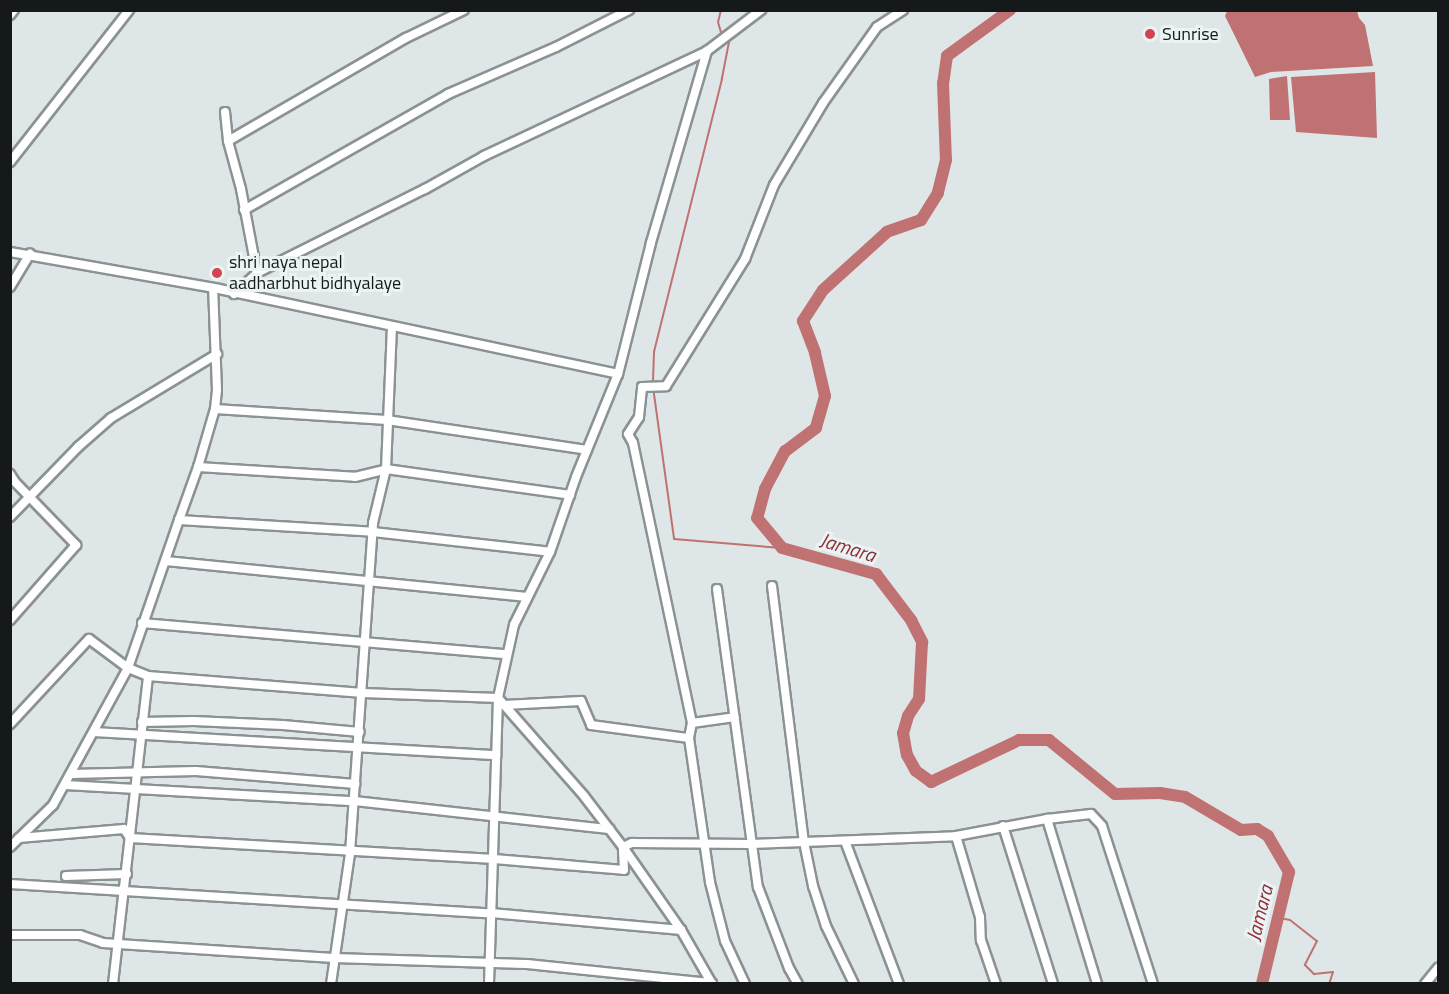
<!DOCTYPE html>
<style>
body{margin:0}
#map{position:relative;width:1449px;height:994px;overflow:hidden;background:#dee6e7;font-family:"Titillium Web",sans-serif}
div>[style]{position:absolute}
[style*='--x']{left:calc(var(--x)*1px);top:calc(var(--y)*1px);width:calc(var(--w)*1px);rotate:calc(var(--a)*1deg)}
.water>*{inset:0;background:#c07273}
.stream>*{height:2px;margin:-1px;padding:0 1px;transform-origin:1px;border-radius:1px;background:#c07273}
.river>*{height:12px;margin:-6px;padding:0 6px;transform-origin:6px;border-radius:6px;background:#c07273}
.roads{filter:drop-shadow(2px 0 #8b9294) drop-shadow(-2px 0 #8b9294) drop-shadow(0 2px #8b9294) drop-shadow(0 -2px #8b9294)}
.street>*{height:8px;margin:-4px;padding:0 4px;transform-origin:4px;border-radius:4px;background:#fff}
.dots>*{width:16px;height:16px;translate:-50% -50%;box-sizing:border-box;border:3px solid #ebf3f5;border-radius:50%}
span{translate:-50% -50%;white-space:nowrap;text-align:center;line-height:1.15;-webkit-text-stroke:6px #ebf3f5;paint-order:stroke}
.poi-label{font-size:18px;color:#161919}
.left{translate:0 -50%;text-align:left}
.water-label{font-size:20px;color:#8f3038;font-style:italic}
.frame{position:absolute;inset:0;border:12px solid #161919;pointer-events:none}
</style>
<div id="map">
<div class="water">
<i style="clip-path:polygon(1227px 11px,1357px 11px,1359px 18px,1365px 25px,1373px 66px,1271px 72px,1255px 77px,1225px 16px)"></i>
<i style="clip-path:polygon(1375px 72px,1377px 138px,1296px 132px,1291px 77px)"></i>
<i style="clip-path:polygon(1287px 76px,1290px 120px,1270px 120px,1269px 79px)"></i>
</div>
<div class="stream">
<i style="--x:721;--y:10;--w:12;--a:104"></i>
<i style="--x:718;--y:22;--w:18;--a:74"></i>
<i style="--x:723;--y:39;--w:7;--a:27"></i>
<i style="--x:729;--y:42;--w:38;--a:101"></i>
<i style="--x:722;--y:79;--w:281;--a:104"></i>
<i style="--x:654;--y:352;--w:35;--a:92"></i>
<i style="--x:653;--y:387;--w:153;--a:82.1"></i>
<i style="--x:674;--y:539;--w:108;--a:4.8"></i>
<i style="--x:1280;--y:918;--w:10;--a:11"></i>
<i style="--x:1290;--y:920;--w:34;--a:38"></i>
<i style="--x:1317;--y:941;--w:27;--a:117"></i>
<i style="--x:1305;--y:965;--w:13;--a:45"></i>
<i style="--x:1314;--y:974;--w:19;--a:-6"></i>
<i style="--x:1333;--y:972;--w:13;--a:108"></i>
</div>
<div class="river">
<i style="--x:1010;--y:10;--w:78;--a:143.9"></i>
<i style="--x:947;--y:56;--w:27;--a:98"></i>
<i style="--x:943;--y:83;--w:77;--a:87.8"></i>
<i style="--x:946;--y:160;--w:34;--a:104"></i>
<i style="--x:938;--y:193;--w:32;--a:122"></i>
<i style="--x:921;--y:220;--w:36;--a:161"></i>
<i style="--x:887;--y:232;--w:86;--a:137.8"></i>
<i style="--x:823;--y:290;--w:37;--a:123"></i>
<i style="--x:803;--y:321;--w:34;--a:69"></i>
<i style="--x:815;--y:353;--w:44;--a:76.9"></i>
<i style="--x:825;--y:396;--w:33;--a:106"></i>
<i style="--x:816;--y:428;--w:39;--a:143"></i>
<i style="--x:785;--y:451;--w:43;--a:117.8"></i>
<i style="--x:765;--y:489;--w:30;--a:105"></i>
<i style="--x:757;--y:518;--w:39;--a:50"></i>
<i style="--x:782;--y:548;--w:98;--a:15.5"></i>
<i style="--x:876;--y:574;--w:58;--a:52.7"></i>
<i style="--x:911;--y:620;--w:25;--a:63"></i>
<i style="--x:922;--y:642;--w:57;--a:93"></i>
<i style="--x:919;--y:699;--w:20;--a:123"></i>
<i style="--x:908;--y:716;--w:18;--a:106"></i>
<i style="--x:903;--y:733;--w:22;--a:80"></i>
<i style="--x:907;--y:755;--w:18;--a:61"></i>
<i style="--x:916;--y:771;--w:19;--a:36"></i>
<i style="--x:931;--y:782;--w:98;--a:-25.5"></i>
<i style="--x:1019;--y:740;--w:30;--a:0"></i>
<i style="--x:1049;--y:740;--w:85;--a:39.3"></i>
<i style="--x:1115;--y:794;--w:45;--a:-1.3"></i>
<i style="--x:1160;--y:793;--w:25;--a:9"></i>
<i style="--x:1185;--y:797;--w:65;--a:30.5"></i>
<i style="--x:1241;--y:830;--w:16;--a:-4"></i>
<i style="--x:1257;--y:829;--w:13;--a:32"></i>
<i style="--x:1268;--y:836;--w:42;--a:59.7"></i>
<i style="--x:1289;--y:872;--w:115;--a:103.6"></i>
</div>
<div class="roads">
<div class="street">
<i style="--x:10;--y:15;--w:6;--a:-51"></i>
<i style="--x:707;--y:51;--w:200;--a:106.3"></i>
<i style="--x:651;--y:243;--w:135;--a:104.1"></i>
<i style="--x:618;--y:374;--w:111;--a:112.2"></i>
<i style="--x:576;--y:477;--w:79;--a:109.1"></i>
<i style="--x:550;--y:552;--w:81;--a:116.3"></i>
<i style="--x:514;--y:625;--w:75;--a:102.4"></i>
<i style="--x:498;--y:698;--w:130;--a:48.7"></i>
<i style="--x:584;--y:796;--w:64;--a:52.6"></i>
<i style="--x:623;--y:847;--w:101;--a:55.1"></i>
<i style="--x:681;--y:930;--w:62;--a:60.1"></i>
<i style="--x:225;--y:112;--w:29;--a:84"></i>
<i style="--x:228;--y:141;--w:50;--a:74.8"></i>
<i style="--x:241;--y:189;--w:86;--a:79.2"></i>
<i style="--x:228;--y:141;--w:206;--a:-30.1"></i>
<i style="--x:406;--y:38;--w:64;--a:-25.8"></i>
<i style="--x:10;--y:162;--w:193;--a:-51.9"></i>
<i style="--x:244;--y:210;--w:235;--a:-29.6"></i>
<i style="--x:448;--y:94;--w:118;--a:-23.5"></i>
<i style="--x:556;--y:47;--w:82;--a:-26.9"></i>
<i style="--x:10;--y:252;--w:212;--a:10"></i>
<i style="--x:219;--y:289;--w:408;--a:12"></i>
<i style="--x:10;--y:287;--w:39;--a:-59"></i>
<i style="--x:234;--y:294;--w:31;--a:-42"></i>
<i style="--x:257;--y:273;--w:188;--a:-26.6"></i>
<i style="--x:425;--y:189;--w:68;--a:-29.2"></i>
<i style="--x:484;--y:156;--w:246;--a:-25.2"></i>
<i style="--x:707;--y:51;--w:68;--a:-37.2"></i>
<i style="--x:215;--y:409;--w:172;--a:3.7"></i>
<i style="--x:387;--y:420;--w:202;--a:8.5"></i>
<i style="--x:198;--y:467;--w:60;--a:-73.7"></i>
<i style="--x:215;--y:409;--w:19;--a:-84"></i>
<i style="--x:217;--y:390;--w:102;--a:-92.2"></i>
<i style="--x:10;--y:474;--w:9;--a:58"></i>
<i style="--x:15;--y:482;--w:88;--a:45.9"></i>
<i style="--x:76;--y:545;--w:100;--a:131.3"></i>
<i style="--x:10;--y:517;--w:98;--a:-45.8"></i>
<i style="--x:78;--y:447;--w:44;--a:-41.3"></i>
<i style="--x:111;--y:418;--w:124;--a:-31.1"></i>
<i style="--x:179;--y:520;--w:56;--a:-70.3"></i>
<i style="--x:198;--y:467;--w:157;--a:3.6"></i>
<i style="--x:355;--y:477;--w:32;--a:-14"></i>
<i style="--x:386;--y:469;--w:186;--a:8"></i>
<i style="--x:166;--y:561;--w:363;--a:5.7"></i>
<i style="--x:772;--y:586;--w:258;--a:82.9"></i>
<i style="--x:804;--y:842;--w:45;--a:78.4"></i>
<i style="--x:813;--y:886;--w:42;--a:72"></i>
<i style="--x:826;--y:926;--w:64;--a:64.2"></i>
<i style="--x:717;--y:589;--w:301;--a:82.2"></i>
<i style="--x:758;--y:887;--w:87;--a:69.1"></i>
<i style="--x:789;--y:968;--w:18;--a:61"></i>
<i style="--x:142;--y:623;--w:365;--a:4.9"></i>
<i style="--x:504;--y:705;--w:77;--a:-3"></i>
<i style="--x:581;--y:701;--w:26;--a:67"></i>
<i style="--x:591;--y:725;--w:99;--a:7.6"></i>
<i style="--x:142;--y:722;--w:52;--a:-1.1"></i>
<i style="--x:194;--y:721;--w:89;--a:2.6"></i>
<i style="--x:283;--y:725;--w:77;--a:5.2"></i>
<i style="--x:692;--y:723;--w:43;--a:-7.9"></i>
<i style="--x:10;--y:724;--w:116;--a:-47.1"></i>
<i style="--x:89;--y:639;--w:49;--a:36.6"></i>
<i style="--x:128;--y:668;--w:156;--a:118.7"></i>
<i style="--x:53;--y:805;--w:60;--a:135.7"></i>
<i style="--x:94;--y:732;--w:403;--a:3.3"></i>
<i style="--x:71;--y:774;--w:125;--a:-1.4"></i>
<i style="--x:196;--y:771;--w:160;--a:4.7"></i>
<i style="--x:65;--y:785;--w:289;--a:3.2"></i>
<i style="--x:354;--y:801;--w:257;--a:6.3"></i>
<i style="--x:1047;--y:819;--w:44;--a:-6.5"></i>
<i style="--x:1091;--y:814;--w:16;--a:47"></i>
<i style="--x:1102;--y:826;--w:166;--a:72.1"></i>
<i style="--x:1003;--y:826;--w:166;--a:72.4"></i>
<i style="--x:956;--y:836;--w:84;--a:73.5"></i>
<i style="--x:980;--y:917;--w:23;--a:88"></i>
<i style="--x:981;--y:940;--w:46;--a:71.2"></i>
<i style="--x:19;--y:838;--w:105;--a:-4.9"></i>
<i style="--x:124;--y:829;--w:11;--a:56"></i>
<i style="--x:130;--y:838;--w:365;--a:3.3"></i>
<i style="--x:494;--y:859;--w:130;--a:4.8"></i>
<i style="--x:624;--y:870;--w:22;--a:-93"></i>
<i style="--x:845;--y:841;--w:153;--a:69.3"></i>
<i style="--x:623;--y:847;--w:10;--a:-24"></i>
<i style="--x:632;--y:843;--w:119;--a:0.5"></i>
<i style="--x:751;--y:844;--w:205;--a:-2.2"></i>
<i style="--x:956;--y:836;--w:93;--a:-10.6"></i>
<i style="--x:1047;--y:819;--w:172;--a:73.1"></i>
<i style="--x:66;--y:876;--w:61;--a:-1.9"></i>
<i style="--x:10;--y:884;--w:482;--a:3.5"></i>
<i style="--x:491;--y:913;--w:191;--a:5.1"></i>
<i style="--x:10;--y:935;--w:70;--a:0"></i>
<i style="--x:80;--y:935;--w:24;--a:19"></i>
<i style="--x:103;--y:943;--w:231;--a:3.7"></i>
<i style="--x:334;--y:958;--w:193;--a:1.8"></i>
<i style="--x:527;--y:964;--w:186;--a:5.9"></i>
<i style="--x:113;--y:984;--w:310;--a:-83.5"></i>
<i style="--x:331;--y:984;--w:132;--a:-81.7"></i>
<i style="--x:350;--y:853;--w:331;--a:-86"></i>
<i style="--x:373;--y:523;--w:56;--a:-76.5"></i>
<i style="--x:386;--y:469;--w:142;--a:-87.6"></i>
<i style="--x:489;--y:984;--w:286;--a:-88.2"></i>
<i style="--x:498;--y:698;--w:135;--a:-177.9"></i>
<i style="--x:363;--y:693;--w:216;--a:-175.5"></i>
<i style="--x:148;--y:676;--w:22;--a:-158"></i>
<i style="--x:128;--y:668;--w:157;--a:-71"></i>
<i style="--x:179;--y:520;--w:194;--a:3.5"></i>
<i style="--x:373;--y:532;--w:178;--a:6.4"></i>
<i style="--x:745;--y:984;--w:47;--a:-114.9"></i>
<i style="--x:725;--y:941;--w:61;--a:-104.3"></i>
<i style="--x:710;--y:882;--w:146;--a:-98.3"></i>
<i style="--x:689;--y:738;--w:15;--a:-79"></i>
<i style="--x:692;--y:723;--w:286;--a:-101.9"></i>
<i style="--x:633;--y:443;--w:10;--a:-119"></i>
<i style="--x:628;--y:434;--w:20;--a:-57"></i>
<i style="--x:639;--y:417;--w:30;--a:-84"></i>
<i style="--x:642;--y:387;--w:24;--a:-2"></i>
<i style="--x:666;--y:386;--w:150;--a:-58.1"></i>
<i style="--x:745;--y:259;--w:79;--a:-68.6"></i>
<i style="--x:774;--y:185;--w:96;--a:-59.1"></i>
<i style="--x:823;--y:103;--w:93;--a:-54.6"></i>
<i style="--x:877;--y:27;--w:31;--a:-33"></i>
<i style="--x:1425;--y:984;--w:21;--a:-51"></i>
</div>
</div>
<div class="dots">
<i style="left:1150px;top:34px;background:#d44351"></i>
<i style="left:217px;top:273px;background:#d44351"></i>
</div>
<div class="poi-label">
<span class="left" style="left:1162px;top:34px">Sunrise</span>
<span class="left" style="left:229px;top:273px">shri naya nepal<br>aadharbhut bidhyalaye</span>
</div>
<div class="water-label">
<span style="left:848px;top:547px;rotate:17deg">Jamara</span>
<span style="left:1259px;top:913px;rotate:-76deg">Jamara</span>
</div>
<div class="frame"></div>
</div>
